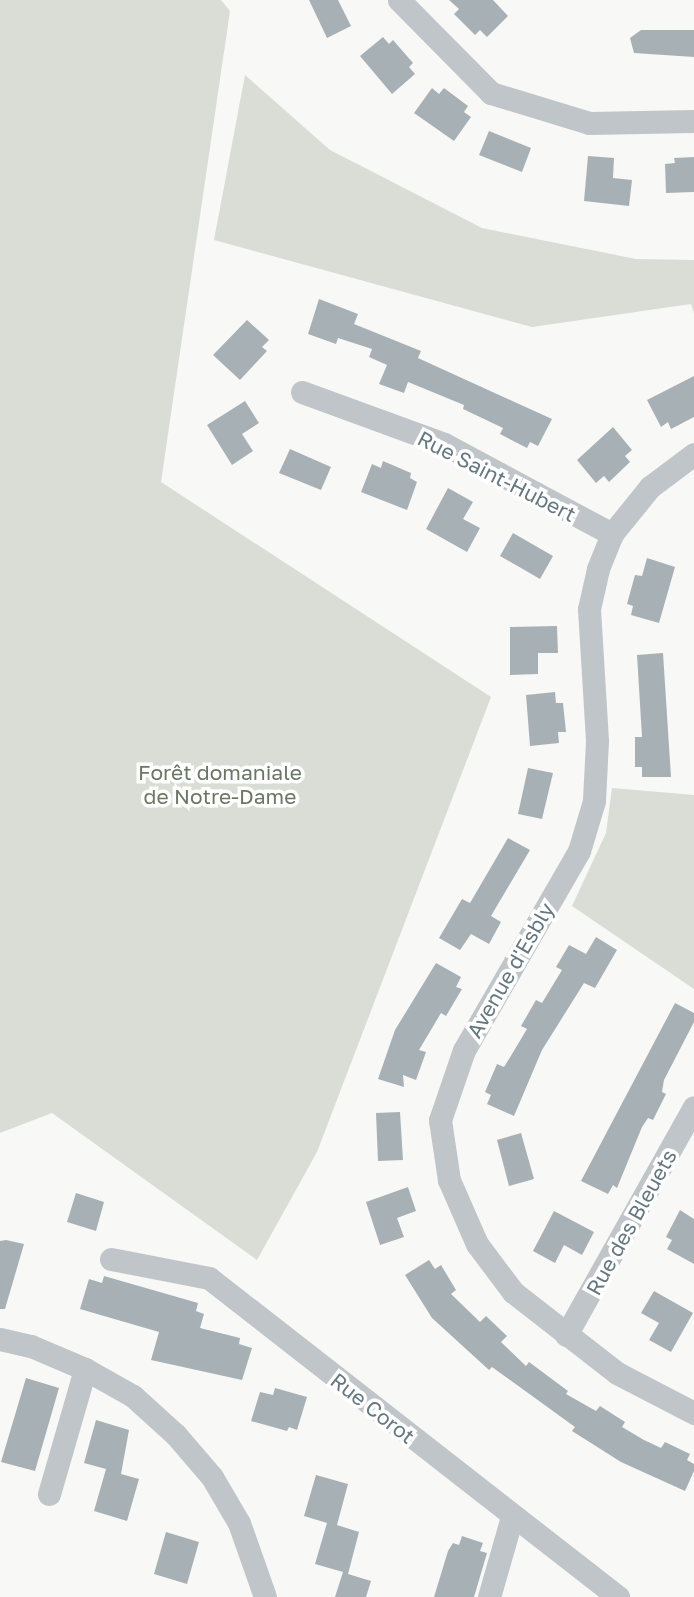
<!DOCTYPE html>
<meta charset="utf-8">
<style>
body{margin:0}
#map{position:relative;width:694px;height:1597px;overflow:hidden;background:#f8f8f6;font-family:"Golos Text",sans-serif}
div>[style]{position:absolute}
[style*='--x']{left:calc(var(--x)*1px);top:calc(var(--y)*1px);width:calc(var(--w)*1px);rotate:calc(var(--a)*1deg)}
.green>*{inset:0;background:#d9ddd5}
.building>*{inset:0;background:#a7b1b5}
.minor>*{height:23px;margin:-11.5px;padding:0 11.5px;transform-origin:11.5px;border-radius:11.5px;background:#bfc5c8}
span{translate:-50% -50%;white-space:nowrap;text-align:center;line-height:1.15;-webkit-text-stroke:7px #fff;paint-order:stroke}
.street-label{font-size:21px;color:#657880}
.park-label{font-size:21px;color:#6a7863}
</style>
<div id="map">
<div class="green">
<i style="clip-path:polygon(0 0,221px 0,230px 11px,161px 482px,491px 697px,317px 1152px,257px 1260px,52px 1113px,0 1133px)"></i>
<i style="clip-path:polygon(245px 75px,330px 150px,482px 228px,636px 259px,694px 260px,694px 313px,691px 304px,532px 327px,214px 240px)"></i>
<i style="clip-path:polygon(612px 788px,694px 795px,694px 989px,572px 906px,606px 833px)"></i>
</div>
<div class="building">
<i style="clip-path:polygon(309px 0,338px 0,351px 26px,327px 38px)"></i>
<i style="clip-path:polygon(449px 0,493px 0,508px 16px,487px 37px,480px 30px,475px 35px,454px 14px,459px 9px)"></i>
<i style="clip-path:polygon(641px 30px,694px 30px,694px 57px,634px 53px,630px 38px)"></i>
<i style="clip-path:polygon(383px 37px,389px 44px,393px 40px,413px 63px,409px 67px,415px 74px,392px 94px,360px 56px)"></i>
<i style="clip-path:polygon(432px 88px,439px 94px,444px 88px,468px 106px,464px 112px,471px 117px,454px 141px,414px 113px)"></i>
<i style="clip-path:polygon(489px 131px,531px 148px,522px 172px,479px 155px)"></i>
<i style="clip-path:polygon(588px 156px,614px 158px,613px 178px,632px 180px,629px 206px,584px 201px)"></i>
<i style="clip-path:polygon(694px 157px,694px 192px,666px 193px,665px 164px,675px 163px,674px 158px)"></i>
<i style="clip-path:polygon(319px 299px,358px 314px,354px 324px,421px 351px,418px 358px,552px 419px,538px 446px,530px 442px,527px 448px,500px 434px,503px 428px,463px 409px,464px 405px,408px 382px,404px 393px,379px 384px,387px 365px,369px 357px,372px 349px,338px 338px,336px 344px,308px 334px)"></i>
<i style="clip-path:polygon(247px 320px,269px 340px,262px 347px,267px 351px,240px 380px,213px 355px)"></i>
<i style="clip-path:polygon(694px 376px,694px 417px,671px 429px,668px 422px,661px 427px,647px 400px)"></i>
<i style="clip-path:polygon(245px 401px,259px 423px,242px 434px,253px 451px,232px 465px,207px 425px)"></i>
<i style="clip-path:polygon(613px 427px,632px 450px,625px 456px,630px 462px,609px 482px,604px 476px,596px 483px,577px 460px)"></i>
<i style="clip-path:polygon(290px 449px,331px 467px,321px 490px,279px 473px)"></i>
<i style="clip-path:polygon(383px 461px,411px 473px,410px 478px,417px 482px,407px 510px,361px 492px,372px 464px,381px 468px)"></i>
<i style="clip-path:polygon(448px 488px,473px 502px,463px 519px,480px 528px,467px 552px,426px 529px)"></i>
<i style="clip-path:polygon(513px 533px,553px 556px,540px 579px,500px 556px)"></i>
<i style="clip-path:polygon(647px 558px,675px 567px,659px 623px,631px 615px,633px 606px,627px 604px,635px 575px,642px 576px)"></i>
<i style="clip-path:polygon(557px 626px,558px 653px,538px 653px,538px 674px,510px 675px,510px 627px)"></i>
<i style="clip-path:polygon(663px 653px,671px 777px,642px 777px,642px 767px,635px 767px,635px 737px,642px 737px,637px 655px)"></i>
<i style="clip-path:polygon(555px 692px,556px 703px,563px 703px,566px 732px,558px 732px,559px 743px,530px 746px,526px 695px)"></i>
<i style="clip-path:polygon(528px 768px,553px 773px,542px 819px,518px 814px)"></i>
<i style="clip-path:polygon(508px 838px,530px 850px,491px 916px,501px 922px,489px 944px,471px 934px,460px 950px,439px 938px,462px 899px,470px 903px)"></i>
<i style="clip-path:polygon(596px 937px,617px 950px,595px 988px,584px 983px,542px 1050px,514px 1116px,487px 1104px,491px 1095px,485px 1092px,497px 1064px,504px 1067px,509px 1059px,527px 1029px,521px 1026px,536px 1000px,542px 1003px,562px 970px,556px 967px,569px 945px,586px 954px)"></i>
<i style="clip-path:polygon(436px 963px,461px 977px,456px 987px,462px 989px,446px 1016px,441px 1013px,419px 1050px,426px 1052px,416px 1080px,403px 1075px,404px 1087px,378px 1079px,395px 1030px)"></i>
<i style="clip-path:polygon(675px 1003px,694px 1013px,694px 1022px,664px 1080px,662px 1092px,666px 1094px,653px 1120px,648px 1118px,642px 1127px,617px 1188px,613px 1185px,608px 1194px,581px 1181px)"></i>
<i style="clip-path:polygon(400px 1112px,403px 1160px,378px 1161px,376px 1113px)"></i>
<i style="clip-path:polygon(521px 1133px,534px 1179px,509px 1186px,497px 1140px)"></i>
<i style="clip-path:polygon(408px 1187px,416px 1211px,397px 1218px,404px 1237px,380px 1245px,366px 1202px)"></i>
<i style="clip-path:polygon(76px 1193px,104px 1202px,96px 1231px,67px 1222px)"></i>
<i style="clip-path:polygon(680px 1210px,694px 1219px,694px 1264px,667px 1249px,672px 1240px,666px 1237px)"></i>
<i style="clip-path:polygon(554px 1211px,594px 1232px,582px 1255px,564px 1245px,555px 1263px,533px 1251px)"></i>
<i style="clip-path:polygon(6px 1240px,24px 1244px,5px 1309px,0 1309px,0 1241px)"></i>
<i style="clip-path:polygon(429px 1260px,435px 1269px,441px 1265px,456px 1290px,451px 1294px,480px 1322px,486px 1316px,507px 1336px,501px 1342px,526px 1366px,529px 1362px,568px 1391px,566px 1394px,596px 1411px,600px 1406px,625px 1422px,622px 1427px,644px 1440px,661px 1448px,665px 1442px,690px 1454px,687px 1460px,694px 1464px,694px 1471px,685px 1491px,621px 1462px,572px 1431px,575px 1427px,492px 1367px,489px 1370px,432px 1318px,405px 1275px)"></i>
<i style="clip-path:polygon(104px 1276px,198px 1303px,196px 1311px,204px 1314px,200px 1328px,240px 1338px,239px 1344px,252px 1348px,242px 1380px,151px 1360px,159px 1332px,80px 1309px,89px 1279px,102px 1283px)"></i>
<i style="clip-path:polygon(654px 1291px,693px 1313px,671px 1352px,649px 1340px,659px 1323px,641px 1313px)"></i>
<i style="clip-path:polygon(26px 1378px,59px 1388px,35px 1471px,1px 1462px)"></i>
<i style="clip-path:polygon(275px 1388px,307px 1397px,297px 1430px,289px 1427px,287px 1431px,251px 1421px,260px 1392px,273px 1395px)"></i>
<i style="clip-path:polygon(96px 1420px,129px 1430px,121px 1474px,139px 1479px,127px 1521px,94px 1511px,106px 1469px,84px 1463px)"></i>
<i style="clip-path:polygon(316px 1475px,348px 1484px,337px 1525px,359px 1532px,348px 1574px,371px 1581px,366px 1597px,335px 1597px,343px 1572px,315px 1564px,327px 1523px,304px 1516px)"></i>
<i style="clip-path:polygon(166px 1532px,199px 1542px,187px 1584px,154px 1574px)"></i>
<i style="clip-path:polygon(462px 1536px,483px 1543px,480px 1551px,487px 1553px,474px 1597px,434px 1597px,448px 1551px,453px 1543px,459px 1545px)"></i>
</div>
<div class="minor">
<i style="--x:399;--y:0;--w:131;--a:45.3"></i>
<i style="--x:491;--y:93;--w:102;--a:17"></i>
<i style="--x:589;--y:123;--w:105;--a:-1.1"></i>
<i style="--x:302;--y:392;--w:151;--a:20.1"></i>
<i style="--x:444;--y:444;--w:191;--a:28.2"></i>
<i style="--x:694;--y:454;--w:55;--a:143.1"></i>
<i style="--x:650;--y:487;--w:60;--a:129"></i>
<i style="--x:612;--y:534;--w:38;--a:112"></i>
<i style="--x:598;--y:569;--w:41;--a:102.7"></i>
<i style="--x:589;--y:609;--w:132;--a:86.5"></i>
<i style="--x:597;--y:741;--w:60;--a:92.9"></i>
<i style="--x:594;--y:801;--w:52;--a:106.7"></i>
<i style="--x:579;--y:851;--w:230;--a:120"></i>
<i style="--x:464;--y:1050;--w:74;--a:108.9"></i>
<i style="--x:440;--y:1120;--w:61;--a:81.5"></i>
<i style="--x:449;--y:1180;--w:70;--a:66.4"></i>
<i style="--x:477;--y:1244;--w:60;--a:53.1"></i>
<i style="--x:513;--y:1292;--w:132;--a:37.9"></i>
<i style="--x:617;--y:1373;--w:87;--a:27.5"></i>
<i style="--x:111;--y:1259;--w:100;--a:11"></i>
<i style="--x:209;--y:1278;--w:519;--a:37.95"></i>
<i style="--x:566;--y:1335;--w:261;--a:-60.7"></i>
<i style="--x:0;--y:1339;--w:32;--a:13"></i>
<i style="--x:31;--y:1346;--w:59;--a:23.1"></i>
<i style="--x:85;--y:1369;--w:55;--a:29.4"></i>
<i style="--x:133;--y:1396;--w:58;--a:42.2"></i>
<i style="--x:176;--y:1435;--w:55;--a:49.4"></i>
<i style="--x:212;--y:1477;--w:53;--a:59.6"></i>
<i style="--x:239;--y:1523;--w:78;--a:70.6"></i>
<i style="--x:49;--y:1494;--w:130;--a:-73.9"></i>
<i style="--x:489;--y:1597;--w:83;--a:-74"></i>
</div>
<div class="street-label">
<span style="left:497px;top:476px;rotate:27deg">Rue Saint-Hubert</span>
<span style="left:510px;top:970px;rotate:-60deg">Avenue d'Esbly</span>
<span style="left:631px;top:1222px;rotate:-61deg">Rue des Bleuets</span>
<span style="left:373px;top:1408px;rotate:38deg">Rue Corot</span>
</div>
<div class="park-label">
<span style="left:220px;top:784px">Forêt domaniale<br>de Notre-Dame</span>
</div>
</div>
